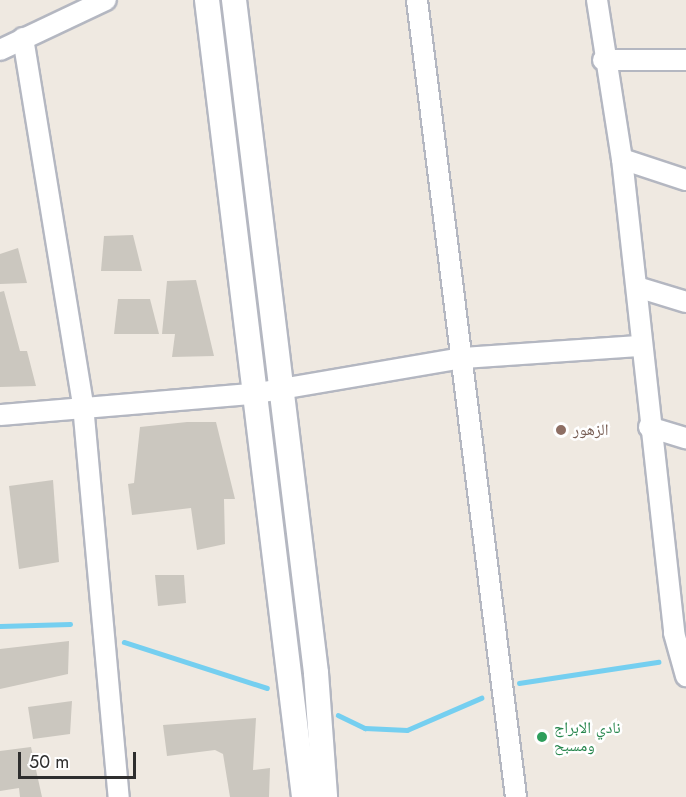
<!DOCTYPE html>
<meta charset="utf-8">
<style>
body{margin:0}
#map{position:relative;width:686px;height:797px;overflow:hidden;background:#efe9e1;font-family:Jost,"Noto Naskh Arabic",sans-serif}
div>[style]{position:absolute}
[style*='--x']{left:calc(var(--x)*1px);top:calc(var(--y)*1px);width:calc(var(--w)*1px);rotate:calc(var(--a)*1deg)}
.stream>*{height:4.5px;margin:-2.25px;padding:0 2.25px;transform-origin:2.25px;border-radius:2.25px;background:#75cff0}
.building>*{inset:0;background:#cbc7bf}
.roads{filter:drop-shadow(2px 0 #b4b7c1) drop-shadow(-2px 0 #b4b7c1) drop-shadow(0 2px #b4b7c1) drop-shadow(0 -2px #b4b7c1)}
.minor>*{height:20px;margin:-10px;padding:0 10px;transform-origin:10px;border-radius:10px;background:#fff}
.tertiary>*{height:24px;margin:-12px;padding:0 12px;transform-origin:12px;border-radius:12px;background:#fff}
.dots>*{width:16px;height:16px;translate:-50% -50%;box-sizing:border-box;border:3px solid #fff;border-radius:50%}
span{translate:-50% -50%;white-space:nowrap;text-align:center;line-height:1.15;-webkit-text-stroke:5px #fff;paint-order:stroke}
.education-label{font-size:16px;color:#785e54}
.left{translate:0 -50%;text-align:left}
.leisure-label{font-size:16px;color:#27864d}
.scale{position:absolute;left:18px;top:752px;width:118px;height:27px;box-sizing:border-box;border:3px solid #2e2e2e;border-top:0;padding-left:8px;font-size:18px;line-height:21px;white-space:nowrap;color:#2e2e2e;-webkit-text-stroke:4px #fff;paint-order:stroke}
</style>
<div id="map">
<div class="stream">
<i style="--x:0;--y:626;--w:70;--a:-1.6"></i>
<i style="--x:124;--y:642;--w:150;--a:17.8"></i>
<i style="--x:519;--y:683;--w:141;--a:-8.6"></i>
<i style="--x:338;--y:715;--w:30;--a:26"></i>
<i style="--x:365;--y:728;--w:42;--a:2.7"></i>
<i style="--x:407;--y:730;--w:81;--a:-23.4"></i>
</div>
<div class="building">
<i style="clip-path:polygon(133px 235px,142px 271px,101px 271px,104px 236px)"></i>
<i style="clip-path:polygon(18px 248px,27px 283px,0 284px,0 254px)"></i>
<i style="clip-path:polygon(196px 280px,214px 356px,172px 357px,175px 334px,162px 334px,167px 281px)"></i>
<i style="clip-path:polygon(4px 291px,20px 351px,27px 351px,36px 386px,0 387px,0 292px)"></i>
<i style="clip-path:polygon(118px 299px,150px 299px,159px 334px,114px 334px)"></i>
<i style="clip-path:polygon(187px 422px,216px 422px,235px 499px,224px 499px,225px 544px,197px 550px,191px 508px,132px 515px,128px 484px,134px 483px,140px 427px)"></i>
<i style="clip-path:polygon(53px 480px,59px 562px,19px 569px,9px 486px)"></i>
<i style="clip-path:polygon(155px 575px,184px 575px,186px 603px,158px 606px)"></i>
<i style="clip-path:polygon(69px 641px,68px 674px,0 689px,0 649px)"></i>
<i style="clip-path:polygon(72px 701px,70px 734px,33px 739px,28px 707px)"></i>
<i style="clip-path:polygon(256px 718px,253px 770px,270px 768px,269px 797px,230px 797px,223px 754px,215px 750px,167px 756px,163px 725px)"></i>
<i style="clip-path:polygon(31px 747px,42px 797px,20px 797px,19px 788px,0 791px,0 751px)"></i>
</div>
<div class="roads">
<div class="minor">
<i style="--x:417;--y:0;--w:803;--a:82.92"></i>
<i style="--x:597;--y:0;--w:161;--a:81.1"></i>
<i style="--x:622;--y:159;--w:477;--a:83.7"></i>
<i style="--x:674;--y:633;--w:45;--a:74.4"></i>
<i style="--x:23;--y:38;--w:372;--a:80.7"></i>
<i style="--x:83;--y:405;--w:394;--a:84.8"></i>
<i style="--x:0;--y:50;--w:117;--a:-25.3"></i>
<i style="--x:603;--y:60;--w:83;--a:0"></i>
<i style="--x:622;--y:159;--w:67;--a:18.2"></i>
<i style="--x:637;--y:287;--w:51;--a:17"></i>
<i style="--x:0;--y:415;--w:253;--a:-4.8"></i>
<i style="--x:252;--y:394;--w:214;--a:-9.7"></i>
<i style="--x:463;--y:358;--w:176;--a:-3.9"></i>
<i style="--x:649;--y:427;--w:39;--a:17"></i>
</div>
<div class="tertiary">
<i style="--x:207;--y:0;--w:803;--a:83.06"></i>
<i style="--x:234;--y:0;--w:678;--a:83.05"></i>
<i style="--x:316;--y:673;--w:124;--a:85.8"></i>
</div>
</div>
<div class="dots">
<i style="left:561px;top:430px;background:#8d6e63"></i>
<i style="left:542px;top:737px;background:#2e9e5b"></i>
</div>
<div class="education-label">
<span class="left" style="left:573px;top:430px">الزهور</span>
</div>
<div class="leisure-label">
<span class="left" style="left:554px;top:737px">نادي الابراج<br>ومسبح</span>
</div>
<div class="scale">50 m</div>
</div>
